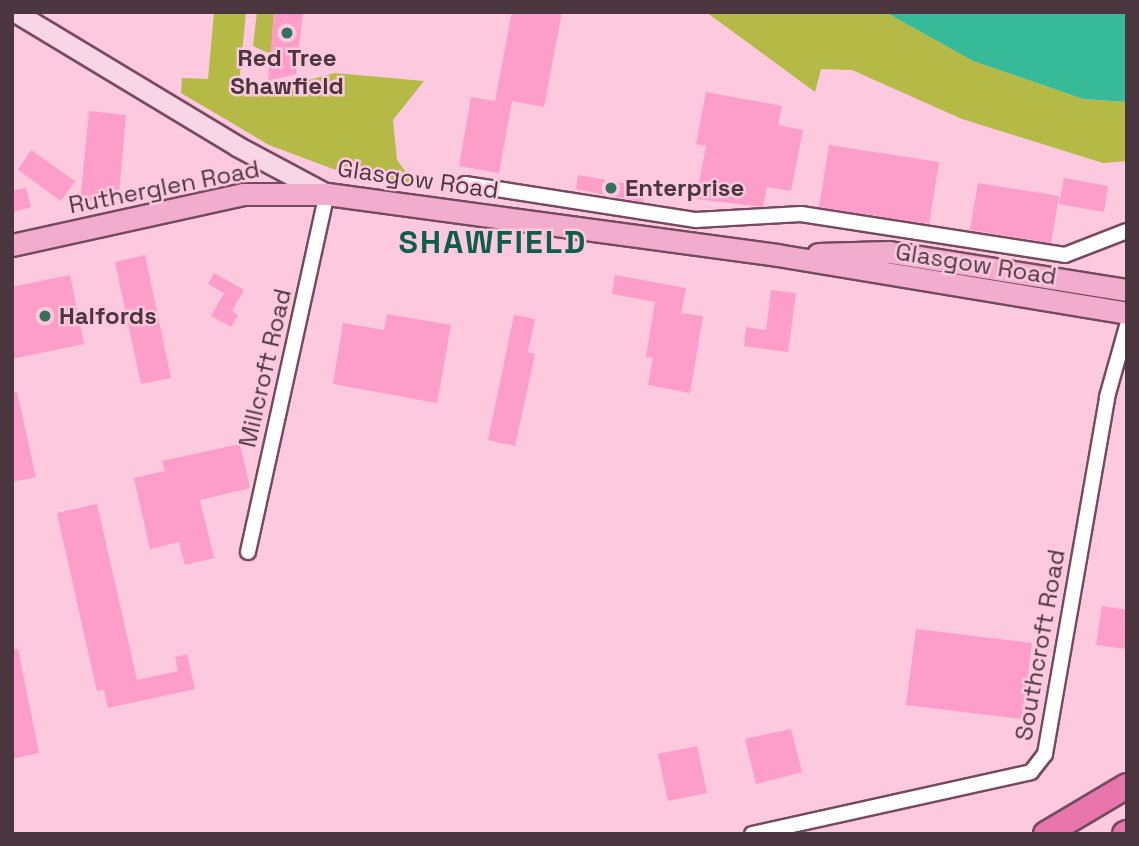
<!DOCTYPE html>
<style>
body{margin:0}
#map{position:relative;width:1139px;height:846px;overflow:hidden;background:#fdc9df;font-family:"Space Grotesk",sans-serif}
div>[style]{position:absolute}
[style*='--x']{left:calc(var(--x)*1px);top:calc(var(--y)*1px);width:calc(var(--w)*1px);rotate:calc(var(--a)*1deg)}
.green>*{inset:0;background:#b5b946}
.water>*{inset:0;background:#37ba97}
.building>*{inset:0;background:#fc9ec9}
.roads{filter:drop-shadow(2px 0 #764a5e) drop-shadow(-2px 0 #764a5e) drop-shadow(0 2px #764a5e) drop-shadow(0 -2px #764a5e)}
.street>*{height:14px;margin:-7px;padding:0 7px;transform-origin:7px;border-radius:7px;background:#fff}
.secondary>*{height:19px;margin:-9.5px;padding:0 9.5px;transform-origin:9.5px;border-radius:9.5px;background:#f8d6e6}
.primary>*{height:21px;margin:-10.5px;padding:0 10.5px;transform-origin:10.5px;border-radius:10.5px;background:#f2acce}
.highway>*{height:24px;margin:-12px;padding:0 12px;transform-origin:12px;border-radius:12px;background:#e975ad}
.dots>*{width:19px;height:19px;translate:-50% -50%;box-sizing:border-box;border:4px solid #fdc9df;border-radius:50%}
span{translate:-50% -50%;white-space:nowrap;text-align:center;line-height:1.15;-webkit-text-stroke:5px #fdc9df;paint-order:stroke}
.poi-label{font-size:24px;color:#4b363f;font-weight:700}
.left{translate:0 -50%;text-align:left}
.street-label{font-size:24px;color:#4b363f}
.district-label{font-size:32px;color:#0d5e4a;font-weight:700;letter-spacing:2px}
.frame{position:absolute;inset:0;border:14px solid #4b363f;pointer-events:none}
</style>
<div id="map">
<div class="green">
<i style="clip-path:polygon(214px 12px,246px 12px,239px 84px,278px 88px,335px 73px,424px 81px,393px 120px,397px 160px,416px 186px,333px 169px,269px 145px,181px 93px,182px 78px,208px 79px)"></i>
<i style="clip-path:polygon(257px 12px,274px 12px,271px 54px,253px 46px)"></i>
<i style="clip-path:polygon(706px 12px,885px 12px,973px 61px,1083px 99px,1127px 102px,1127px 161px,1103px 163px,962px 119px,852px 70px,821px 69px,815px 92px)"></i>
</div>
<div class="water">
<i style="clip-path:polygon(885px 12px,1127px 12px,1127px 102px,1083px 99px,973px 61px)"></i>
</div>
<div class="building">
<i style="clip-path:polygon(274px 12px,303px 12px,296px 74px,268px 81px)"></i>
<i style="clip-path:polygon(512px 12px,562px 12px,544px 107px,512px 101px,499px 173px,459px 166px,471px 97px,495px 101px)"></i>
<i style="clip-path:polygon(706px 92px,782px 106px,778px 125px,803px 130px,791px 191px,767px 187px,763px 207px,696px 199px,706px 146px,696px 144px)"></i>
<i style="clip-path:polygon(89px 111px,126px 115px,119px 193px,80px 204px)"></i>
<i style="clip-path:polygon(829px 145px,939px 162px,929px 224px,819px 207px)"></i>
<i style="clip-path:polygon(31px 150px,75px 181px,61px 201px,18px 170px)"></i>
<i style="clip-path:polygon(578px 175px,646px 187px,643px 202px,576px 189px)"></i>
<i style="clip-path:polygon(1064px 178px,1108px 186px,1104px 212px,1059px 204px)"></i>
<i style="clip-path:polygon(978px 183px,1059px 196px,1051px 243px,970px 230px)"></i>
<i style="clip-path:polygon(26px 188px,31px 207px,12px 212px,12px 191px)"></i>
<i style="clip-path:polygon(145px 255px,171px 378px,141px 384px,115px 262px)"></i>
<i style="clip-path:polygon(214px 273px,244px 290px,232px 311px,238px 315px,231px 327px,211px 316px,224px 293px,208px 284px)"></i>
<i style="clip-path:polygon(70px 275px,84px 344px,12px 359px,12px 287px)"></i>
<i style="clip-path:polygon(615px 275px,686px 288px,681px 313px,703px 316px,690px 393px,648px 385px,653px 358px,646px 357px,655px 302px,612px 294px)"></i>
<i style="clip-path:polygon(771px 290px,796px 293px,788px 352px,744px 346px,746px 327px,766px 330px)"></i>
<i style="clip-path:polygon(387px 314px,451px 325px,437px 403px,333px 384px,343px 323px,384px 330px)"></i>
<i style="clip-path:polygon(514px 315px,535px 319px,528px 352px,535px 354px,515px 446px,488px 440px)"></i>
<i style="clip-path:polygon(12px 392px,17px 392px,36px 477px,12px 482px)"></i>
<i style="clip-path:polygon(240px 444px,250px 488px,200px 500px,214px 558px,185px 565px,179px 542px,150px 549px,134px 478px,165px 471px,162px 461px)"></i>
<i style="clip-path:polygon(97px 504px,137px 680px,178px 671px,175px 657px,187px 654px,195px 689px,108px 708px,104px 690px,97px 691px,57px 513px)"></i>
<i style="clip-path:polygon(1102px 606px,1127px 610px,1127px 649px,1096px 645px)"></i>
<i style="clip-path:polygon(916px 629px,1032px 643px,1022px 719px,906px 705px)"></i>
<i style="clip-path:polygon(18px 649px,39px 753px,12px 759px,12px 650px)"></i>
<i style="clip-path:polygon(791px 729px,802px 772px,756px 784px,745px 739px)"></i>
<i style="clip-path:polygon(697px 746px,707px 793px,668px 801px,658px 754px)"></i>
</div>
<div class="roads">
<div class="street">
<i style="--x:465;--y:184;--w:234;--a:8.9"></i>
<i style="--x:696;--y:220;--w:105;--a:-3.3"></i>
<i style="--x:801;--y:214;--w:267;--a:8.8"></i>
<i style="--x:1065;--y:255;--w:66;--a:-21.2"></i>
<i style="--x:248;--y:552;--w:367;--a:-77.6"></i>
<i style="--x:752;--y:834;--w:286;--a:-12.5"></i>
<i style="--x:1031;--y:772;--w:23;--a:-52"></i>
<i style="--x:1045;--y:754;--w:362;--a:-80.1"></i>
<i style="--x:1107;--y:397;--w:74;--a:-74.3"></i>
</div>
<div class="secondary">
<i style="--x:15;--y:12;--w:259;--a:31.1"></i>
<i style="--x:237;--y:146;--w:102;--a:28.1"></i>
</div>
<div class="primary">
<i style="--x:12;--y:245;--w:237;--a:-12.4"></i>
<i style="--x:243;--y:194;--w:84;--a:0"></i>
<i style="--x:327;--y:194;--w:454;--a:7.7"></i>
<i style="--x:777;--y:255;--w:355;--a:9.4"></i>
<i style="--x:818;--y:254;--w:71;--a:-1.6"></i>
<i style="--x:889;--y:252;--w:241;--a:9.1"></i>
</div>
<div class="highway">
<i style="--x:1046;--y:834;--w:94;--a:-30.7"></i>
<i style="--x:1125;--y:834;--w:2;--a:-27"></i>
</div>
</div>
<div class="dots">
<i style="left:287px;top:33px;background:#32715e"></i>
<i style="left:611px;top:188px;background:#32715e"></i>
<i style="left:45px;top:316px;background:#32715e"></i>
</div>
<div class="poi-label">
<span style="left:287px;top:72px">Red Tree<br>Shawfield</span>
<span class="left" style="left:625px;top:188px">Enterprise</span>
<span class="left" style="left:59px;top:316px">Halfords</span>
</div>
<div class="street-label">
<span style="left:418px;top:179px;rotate:8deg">Glasgow Road</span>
<span style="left:164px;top:187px;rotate:-11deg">Rutherglen Road</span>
<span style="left:976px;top:264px;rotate:9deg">Glasgow Road</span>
<span style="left:265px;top:368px;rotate:-77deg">Millcroft Road</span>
<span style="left:1040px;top:645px;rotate:-80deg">Southcroft Road</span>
</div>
<div class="district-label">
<span style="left:493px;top:242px">SHAWFIELD</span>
</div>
<div class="frame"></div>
</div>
